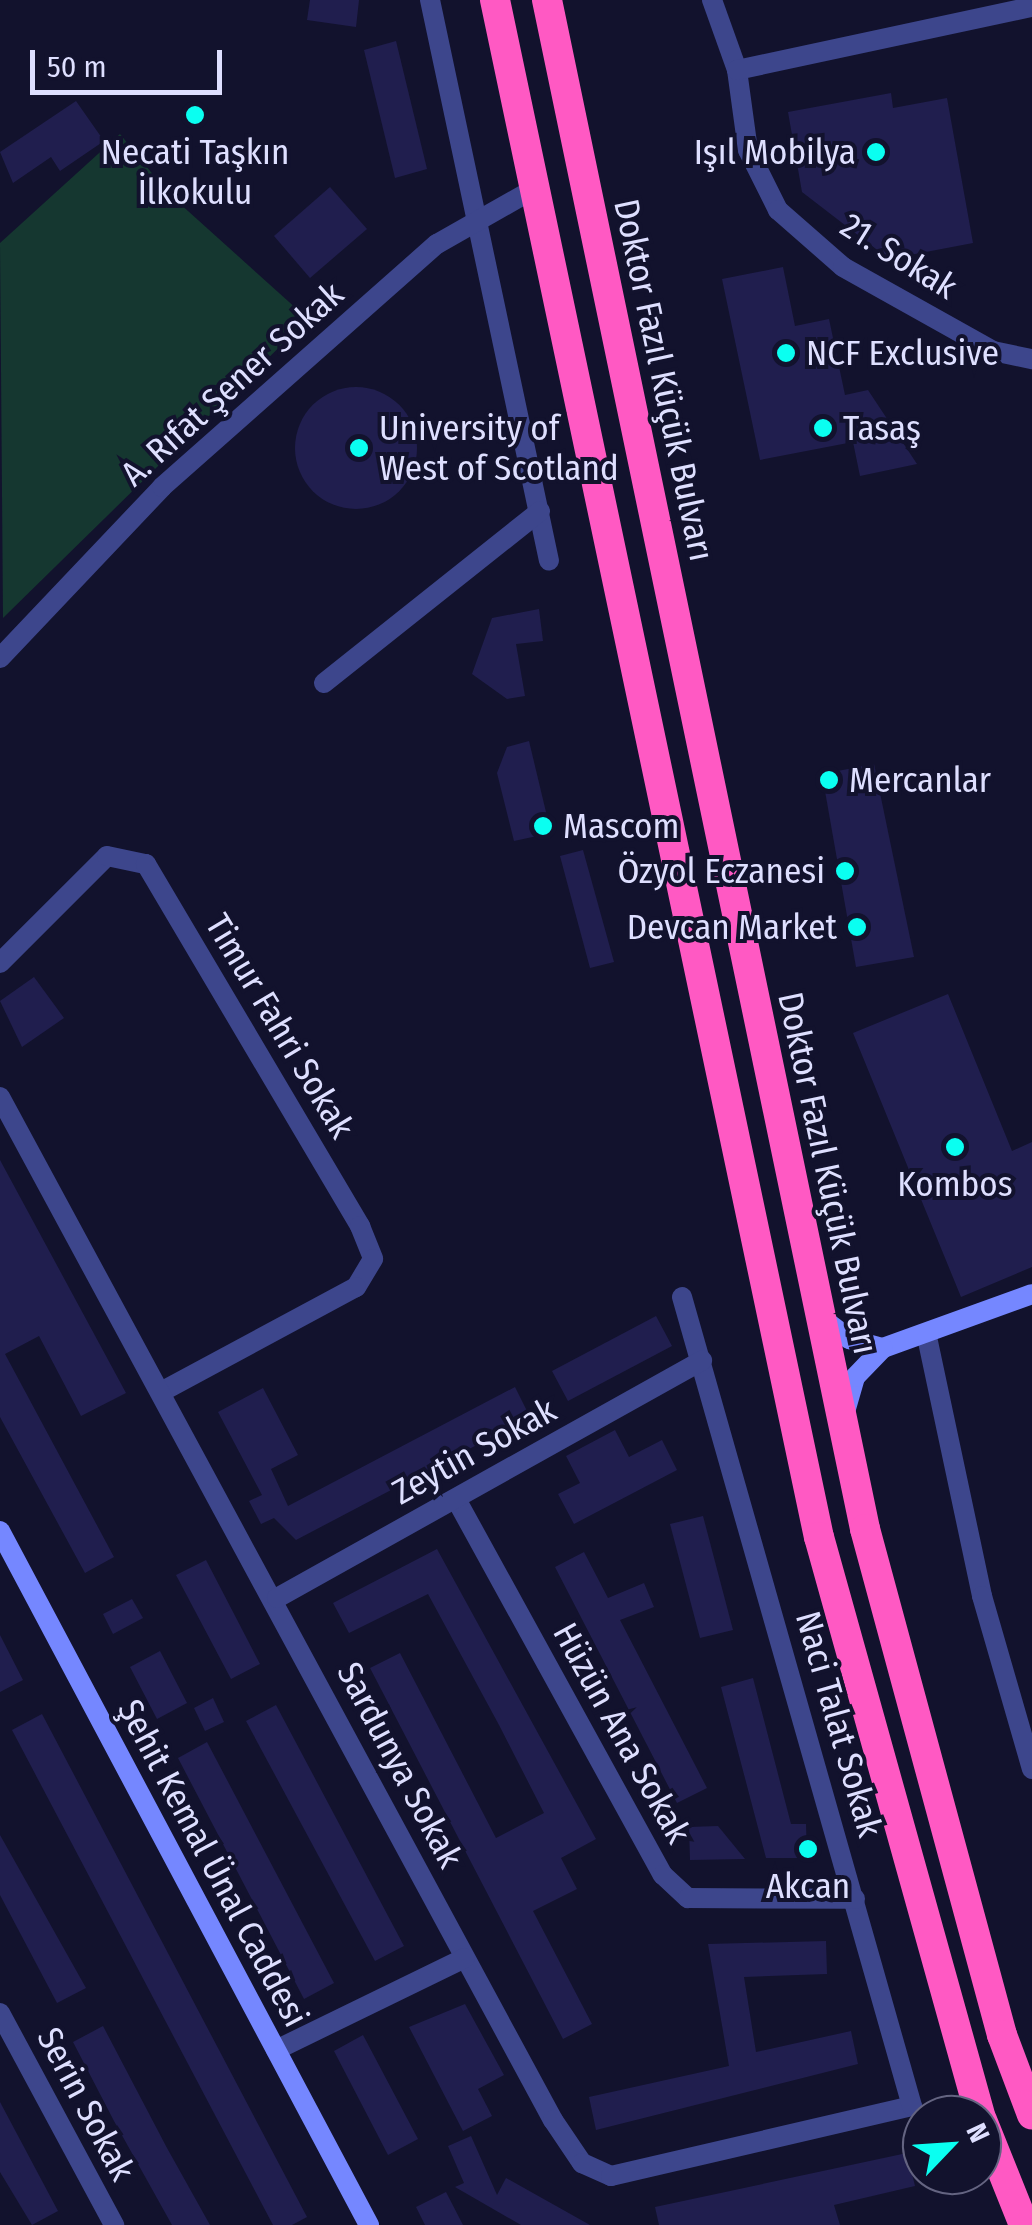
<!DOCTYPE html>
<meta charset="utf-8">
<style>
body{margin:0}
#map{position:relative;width:1032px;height:2225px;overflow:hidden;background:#12122d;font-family:"Fira Sans Condensed",sans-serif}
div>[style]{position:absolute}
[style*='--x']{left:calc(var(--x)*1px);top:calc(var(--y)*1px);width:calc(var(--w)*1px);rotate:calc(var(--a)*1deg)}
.green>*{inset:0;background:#153730}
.building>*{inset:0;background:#201e4e}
.round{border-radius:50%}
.street>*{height:20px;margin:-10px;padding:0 10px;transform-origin:10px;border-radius:10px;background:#3d468c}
.secondary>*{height:20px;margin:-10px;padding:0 10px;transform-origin:10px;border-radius:10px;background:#7587ff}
.highway>*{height:30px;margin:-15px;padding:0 15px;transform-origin:15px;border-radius:15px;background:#ff59c3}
.dots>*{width:28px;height:28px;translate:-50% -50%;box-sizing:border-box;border:5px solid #12122d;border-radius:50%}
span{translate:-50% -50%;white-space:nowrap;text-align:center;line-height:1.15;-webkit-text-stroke:8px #12122d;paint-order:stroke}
.poi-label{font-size:35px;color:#dedfff}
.right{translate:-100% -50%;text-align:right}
.left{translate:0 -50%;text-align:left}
.street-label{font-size:35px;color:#dedfff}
.north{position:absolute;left:902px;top:2095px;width:100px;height:100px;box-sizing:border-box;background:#12122d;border:2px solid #646481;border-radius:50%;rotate:65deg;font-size:28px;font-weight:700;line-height:40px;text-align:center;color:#dedfff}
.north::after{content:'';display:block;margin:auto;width:35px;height:45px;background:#0afff1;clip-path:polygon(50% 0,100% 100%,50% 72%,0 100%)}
.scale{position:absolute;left:30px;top:50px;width:192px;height:45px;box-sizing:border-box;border:5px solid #dedfff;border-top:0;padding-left:12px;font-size:30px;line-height:35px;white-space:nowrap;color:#dedfff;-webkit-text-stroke:8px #12122d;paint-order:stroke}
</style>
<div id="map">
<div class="green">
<i style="clip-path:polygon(120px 134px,168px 193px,308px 319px,3px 618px,0 243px)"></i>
</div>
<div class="building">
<i style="clip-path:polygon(310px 0,359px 0,356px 27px,307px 20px)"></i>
<i style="clip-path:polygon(396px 41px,427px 169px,395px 178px,364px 50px)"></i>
<i style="clip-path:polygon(891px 93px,893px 108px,947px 98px,973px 243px,889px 259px,802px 192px,788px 112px)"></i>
<i style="clip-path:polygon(76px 101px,104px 141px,60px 171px,51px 157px,13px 183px,0 152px)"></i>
<i style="clip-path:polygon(330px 187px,367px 229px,310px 278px,274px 236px)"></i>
<i style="clip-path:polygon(783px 267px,795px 326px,829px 319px,845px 395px,868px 390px,917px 464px,860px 476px,853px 442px,760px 460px,722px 279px)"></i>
<i class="round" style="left:295px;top:387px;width:122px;height:122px"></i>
<i style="clip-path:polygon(539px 609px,543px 641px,516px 644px,525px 696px,507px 699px,472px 674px,492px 618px)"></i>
<i style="clip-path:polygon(529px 741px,551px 833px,514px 841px,497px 773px,507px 747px)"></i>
<i style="clip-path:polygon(874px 764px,914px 957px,856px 967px,822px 774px)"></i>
<i style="clip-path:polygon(583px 850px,614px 962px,590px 968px,560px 856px)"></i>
<i style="clip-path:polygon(34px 977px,64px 1018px,22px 1047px,0 1001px)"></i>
<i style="clip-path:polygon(948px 994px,1012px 1151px,1032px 1142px,1032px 1267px,961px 1297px,853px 1033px)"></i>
<i style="clip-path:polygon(0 1160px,126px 1393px,81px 1416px,39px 1336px,5px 1354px,114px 1557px,85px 1573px,0 1417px)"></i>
<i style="clip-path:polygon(656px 1316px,672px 1346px,568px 1401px,552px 1371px)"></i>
<i style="clip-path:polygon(515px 1387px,530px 1417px,296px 1540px,274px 1518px,261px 1524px,249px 1501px,262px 1495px,218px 1412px,263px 1388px,298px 1455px,271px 1469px,288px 1506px)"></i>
<i style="clip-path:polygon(615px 1430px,629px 1457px,662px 1440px,677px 1470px,574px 1524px,558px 1494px,580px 1483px,566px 1456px)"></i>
<i style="clip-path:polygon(703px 1516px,733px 1630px,700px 1638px,670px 1524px)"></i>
<i style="clip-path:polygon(437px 1549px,596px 1839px,561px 1858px,577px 1889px,533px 1911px,592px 2024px,563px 2039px,370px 1668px,400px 1653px,496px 1838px,544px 1813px,499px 1725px,428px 1594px,349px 1633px,333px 1603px)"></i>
<i style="clip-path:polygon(584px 1552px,608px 1598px,644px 1583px,654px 1607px,620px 1620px,707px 1788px,677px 1803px,555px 1567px)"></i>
<i style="clip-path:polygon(206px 1560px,260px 1664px,231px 1679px,176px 1575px)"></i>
<i style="clip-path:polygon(132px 1599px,143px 1618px,113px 1634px,103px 1614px)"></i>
<i style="clip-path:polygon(0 1635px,23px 1680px,0 1692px)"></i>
<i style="clip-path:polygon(160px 1651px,187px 1703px,157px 1719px,130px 1667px)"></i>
<i style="clip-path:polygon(753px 1678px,791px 1824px,806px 1824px,807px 1858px,766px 1858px,721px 1687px)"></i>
<i style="clip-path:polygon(213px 1698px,224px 1722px,205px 1731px,194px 1708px)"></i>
<i style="clip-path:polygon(276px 1705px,404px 1946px,375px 1961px,246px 1721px)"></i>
<i style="clip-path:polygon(42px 1714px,307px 2217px,292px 2225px,273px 2225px,12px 1730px)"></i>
<i style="clip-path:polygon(207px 1742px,334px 1983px,304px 1999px,178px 1758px)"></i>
<i style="clip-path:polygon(718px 1826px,745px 1859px,690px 1860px,689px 1827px)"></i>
<i style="clip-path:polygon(0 1835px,86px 1988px,57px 2003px,0 1895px)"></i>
<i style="clip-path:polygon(826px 1941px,827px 1974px,744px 1977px,756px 2052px,851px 2031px,858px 2064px,596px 2130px,589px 2097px,729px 2066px,708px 1944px)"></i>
<i style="clip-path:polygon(465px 2004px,504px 2075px,478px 2089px,492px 2116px,463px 2131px,409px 2027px)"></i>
<i style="clip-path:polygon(103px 2026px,167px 2148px,210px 2225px,172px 2225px,114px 2121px,73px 2042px)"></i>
<i style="clip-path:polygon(363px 2035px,418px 2139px,388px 2155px,334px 2051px)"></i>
<i style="clip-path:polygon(0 2102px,58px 2211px,32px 2225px,0 2172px)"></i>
<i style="clip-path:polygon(471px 2136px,497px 2195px,506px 2178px,590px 2225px,521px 2225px,455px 2187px,464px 2183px,448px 2146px)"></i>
<i style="clip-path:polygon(907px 2153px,915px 2186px,834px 2205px,840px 2225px,659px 2225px,655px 2207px)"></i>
<i style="clip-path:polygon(446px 2192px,463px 2225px,425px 2225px,416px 2207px)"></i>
</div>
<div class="street">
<i style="--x:430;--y:0;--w:573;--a:78.02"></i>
<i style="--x:712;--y:0;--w:74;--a:70.3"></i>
<i style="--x:737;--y:70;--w:81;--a:82.2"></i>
<i style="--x:748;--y:150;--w:67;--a:63.4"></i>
<i style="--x:778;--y:210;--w:86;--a:41.2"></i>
<i style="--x:843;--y:267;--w:172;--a:29.2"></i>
<i style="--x:993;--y:351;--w:40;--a:12"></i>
<i style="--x:737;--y:70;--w:302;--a:-12.1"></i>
<i style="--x:0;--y:658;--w:236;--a:-46.5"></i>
<i style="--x:162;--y:487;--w:367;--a:-41.5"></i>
<i style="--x:437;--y:244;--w:112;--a:-29.6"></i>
<i style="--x:324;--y:683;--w:276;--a:-38.5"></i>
<i style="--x:0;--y:963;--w:151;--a:-45"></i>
<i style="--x:107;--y:856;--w:40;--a:12"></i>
<i style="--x:146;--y:864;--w:421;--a:59.4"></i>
<i style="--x:360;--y:1226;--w:35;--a:68"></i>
<i style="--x:373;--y:1259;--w:33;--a:121"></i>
<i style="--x:356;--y:1287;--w:217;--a:151.7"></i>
<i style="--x:0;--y:1097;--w:1163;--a:61.61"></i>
<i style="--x:553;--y:2120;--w:52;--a:56"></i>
<i style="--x:582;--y:2163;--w:32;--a:24"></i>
<i style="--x:611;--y:2176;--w:309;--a:-13.1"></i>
<i style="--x:912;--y:2106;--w:841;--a:-105.87"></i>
<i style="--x:927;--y:1337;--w:265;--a:78"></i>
<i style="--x:982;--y:1596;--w:180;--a:73.9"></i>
<i style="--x:456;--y:1499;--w:429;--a:61.2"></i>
<i style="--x:663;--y:1875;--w:34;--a:43"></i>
<i style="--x:688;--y:1898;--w:167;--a:0.3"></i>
<i style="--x:277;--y:1598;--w:487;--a:-29.2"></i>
<i style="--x:0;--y:2013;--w:241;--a:61.7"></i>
<i style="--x:276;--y:2050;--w:210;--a:-26"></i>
</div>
<div class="secondary">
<i style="--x:819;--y:1316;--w:38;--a:37"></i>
<i style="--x:849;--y:1339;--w:35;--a:15"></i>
<i style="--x:883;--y:1348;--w:158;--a:-19.9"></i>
<i style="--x:845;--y:1412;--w:36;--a:-74"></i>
<i style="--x:855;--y:1377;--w:40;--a:-46"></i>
<i style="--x:0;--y:1531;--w:786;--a:62"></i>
</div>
<div class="highway">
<i style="--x:495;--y:0;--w:1571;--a:78.1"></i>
<i style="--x:819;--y:1537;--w:600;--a:74.43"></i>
<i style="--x:547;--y:0;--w:1562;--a:78.25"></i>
<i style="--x:865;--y:1529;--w:524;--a:74.85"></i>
<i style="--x:1002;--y:2035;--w:85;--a:69.4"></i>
<i style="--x:982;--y:2120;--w:113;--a:68.2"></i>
</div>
<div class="dots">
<i style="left:195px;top:115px;background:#0afff1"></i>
<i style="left:876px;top:152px;background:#0afff1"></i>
<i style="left:786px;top:353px;background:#0afff1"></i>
<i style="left:823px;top:428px;background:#0afff1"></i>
<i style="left:359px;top:448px;background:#0afff1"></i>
<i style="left:829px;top:780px;background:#0afff1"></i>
<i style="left:543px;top:826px;background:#0afff1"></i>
<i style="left:845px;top:871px;background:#0afff1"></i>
<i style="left:857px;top:927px;background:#0afff1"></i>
<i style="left:955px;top:1147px;background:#0afff1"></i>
<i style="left:808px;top:1849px;background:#0afff1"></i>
</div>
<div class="poi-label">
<span style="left:195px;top:172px">Necati Taşkın<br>İlkokulu</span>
<span class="right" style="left:856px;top:152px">Işıl Mobilya</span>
<span class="left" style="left:806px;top:353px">NCF Exclusive</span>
<span class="left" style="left:379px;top:448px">University of<br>West of Scotland</span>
<span class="left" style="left:843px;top:428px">Tasaş</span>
<span class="left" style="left:849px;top:780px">Mercanlar</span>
<span class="left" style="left:563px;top:826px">Mascom</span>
<span class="right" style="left:825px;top:871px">Özyol Eczanesi</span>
<span class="right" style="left:837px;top:927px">Devcan Market</span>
<span style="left:955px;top:1184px">Kombos</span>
<span style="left:808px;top:1886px">Akcan</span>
</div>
<div class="street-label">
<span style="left:899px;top:256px;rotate:32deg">21. Sokak</span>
<span style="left:664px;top:380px;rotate:78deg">Doktor Fazıl Küçük Bulvarı</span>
<span style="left:232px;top:384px;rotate:-42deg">A. Rıfat Şener Sokak</span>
<span style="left:280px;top:1026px;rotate:59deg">Timur Fahri Sokak</span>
<span style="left:828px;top:1173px;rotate:78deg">Doktor Fazıl Küçük Bulvarı</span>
<span style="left:474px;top:1451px;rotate:-29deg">Zeytin Sokak</span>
<span style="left:839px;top:1724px;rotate:74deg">Naci Talat Sokak</span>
<span style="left:622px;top:1733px;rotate:61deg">Hüzün Ana Sokak</span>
<span style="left:400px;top:1765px;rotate:62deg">Sardunya Sokak</span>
<span style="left:213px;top:1863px;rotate:62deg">Şehit Kemal Ünal Caddesi</span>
<span style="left:86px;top:2104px;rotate:62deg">Serin Sokak</span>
</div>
<div class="north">N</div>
<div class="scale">50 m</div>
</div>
